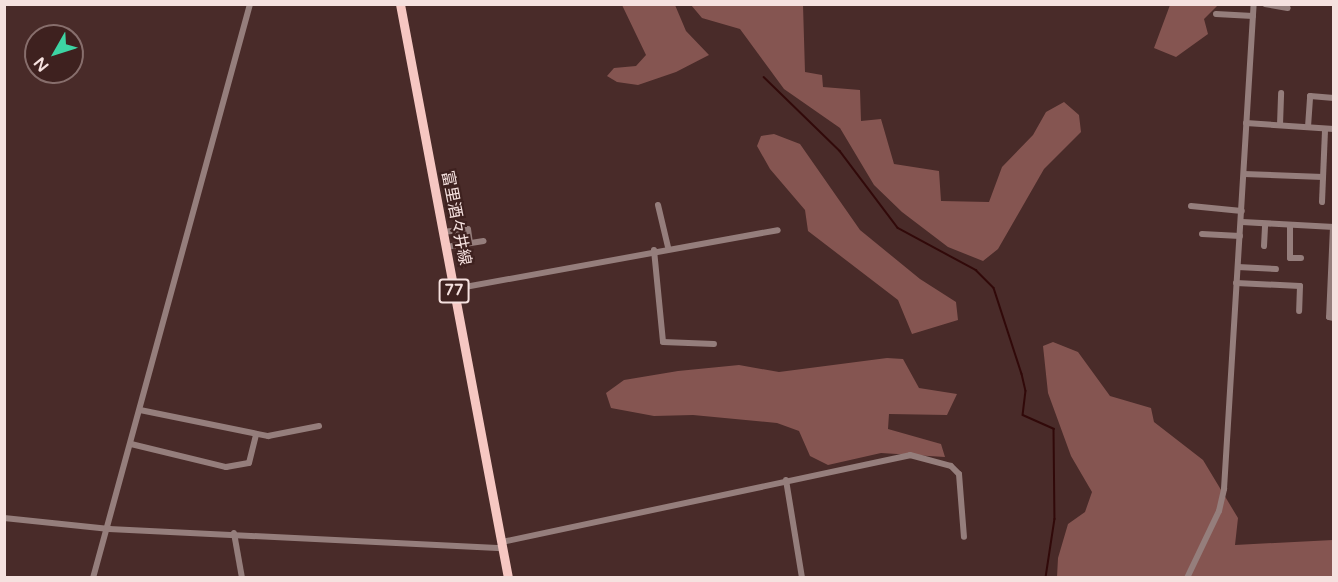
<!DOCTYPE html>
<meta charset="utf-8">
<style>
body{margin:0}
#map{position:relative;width:1338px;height:582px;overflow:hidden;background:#492b29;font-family:"Varela Round","Noto Sans JP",sans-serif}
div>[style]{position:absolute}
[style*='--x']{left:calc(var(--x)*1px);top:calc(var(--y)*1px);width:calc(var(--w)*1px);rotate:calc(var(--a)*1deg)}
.forest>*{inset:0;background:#855551}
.stream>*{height:1.5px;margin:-0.75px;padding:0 0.75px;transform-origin:0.75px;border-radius:0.75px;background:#310909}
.minor>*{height:6px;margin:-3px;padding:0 3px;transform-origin:3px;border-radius:3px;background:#957e7c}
.primary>*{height:9px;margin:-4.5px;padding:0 4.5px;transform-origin:4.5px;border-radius:4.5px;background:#f6c7c2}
span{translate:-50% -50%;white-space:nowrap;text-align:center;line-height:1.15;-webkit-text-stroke:4.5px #3e211f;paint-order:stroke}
.shield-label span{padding:2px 4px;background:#3e211f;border:2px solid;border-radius:4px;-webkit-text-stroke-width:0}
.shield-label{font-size:15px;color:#f5e1df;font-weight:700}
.street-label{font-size:16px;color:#f5e1df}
.frame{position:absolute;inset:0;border:6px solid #f5e1df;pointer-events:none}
.north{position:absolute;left:24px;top:24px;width:60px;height:60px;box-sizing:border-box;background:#3e211f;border:2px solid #876e6c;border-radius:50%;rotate:231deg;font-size:16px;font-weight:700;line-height:24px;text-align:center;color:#f5e1df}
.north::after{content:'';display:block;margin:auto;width:21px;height:27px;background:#3dd4a3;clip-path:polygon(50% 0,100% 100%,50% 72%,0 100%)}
</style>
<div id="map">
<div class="forest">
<i style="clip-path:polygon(622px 5px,675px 5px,686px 31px,709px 55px,676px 72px,638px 85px,617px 82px,607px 76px,614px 68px,636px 66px,646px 55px)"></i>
<i style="clip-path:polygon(691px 5px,803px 5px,805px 72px,822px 75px,823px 87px,860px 90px,861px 121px,881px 119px,894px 164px,939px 171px,941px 201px,989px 202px,1002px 167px,1033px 135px,1046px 112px,1064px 102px,1079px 115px,1081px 132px,1044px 169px,998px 249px,983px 261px,948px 247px,902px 212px,874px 185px,840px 128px,784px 89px,740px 29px,702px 18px)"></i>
<i style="clip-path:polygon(1170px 5px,1218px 5px,1204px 19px,1208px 34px,1176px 57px,1154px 48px)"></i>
<i style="clip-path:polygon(774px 134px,800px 144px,860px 230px,920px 279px,956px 302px,958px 320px,912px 334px,898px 300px,808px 231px,805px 210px,770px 169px,757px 146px,761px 136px)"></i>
<i style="clip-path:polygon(1053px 342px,1078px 352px,1110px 396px,1151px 408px,1154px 422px,1203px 460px,1238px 518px,1235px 545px,1333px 540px,1333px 577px,1057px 577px,1058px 558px,1068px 524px,1085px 512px,1092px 492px,1071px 456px,1048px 393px,1043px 346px)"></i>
<i style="clip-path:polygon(887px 358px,903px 359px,919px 388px,957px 394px,947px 415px,889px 414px,888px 429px,941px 444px,945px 457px,881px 453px,828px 465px,810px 456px,799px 431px,777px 423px,693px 415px,654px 416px,611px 408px,606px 393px,624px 380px,678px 371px,739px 365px,779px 372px)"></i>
</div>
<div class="stream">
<i style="--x:764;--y:77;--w:106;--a:44.2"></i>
<i style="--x:840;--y:151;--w:96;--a:53"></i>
<i style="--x:898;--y:228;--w:89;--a:28.3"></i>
<i style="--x:976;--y:270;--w:25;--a:45"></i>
<i style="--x:994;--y:288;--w:90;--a:72"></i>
<i style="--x:1022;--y:374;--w:17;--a:77"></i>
<i style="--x:1026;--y:391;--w:24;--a:97"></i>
<i style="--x:1023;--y:415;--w:34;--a:24"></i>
<i style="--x:1054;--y:429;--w:90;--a:89.4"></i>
<i style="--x:1055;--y:519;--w:60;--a:98.7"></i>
</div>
<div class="minor">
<i style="--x:1265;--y:4;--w:23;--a:10"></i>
<i style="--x:1216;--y:14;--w:37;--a:3"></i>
<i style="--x:1246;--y:123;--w:88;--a:3.9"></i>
<i style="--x:1280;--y:125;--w:32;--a:-88"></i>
<i style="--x:1308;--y:127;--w:31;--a:-86"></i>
<i style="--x:1310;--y:96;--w:24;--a:5"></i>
<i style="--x:1244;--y:174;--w:79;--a:2.2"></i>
<i style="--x:1322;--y:202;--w:73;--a:-87.6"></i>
<i style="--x:658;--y:205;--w:43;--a:76.6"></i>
<i style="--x:1191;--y:206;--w:51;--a:5.6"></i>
<i style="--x:1242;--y:222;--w:92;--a:3.1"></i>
<i style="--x:1290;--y:225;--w:33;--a:90"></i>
<i style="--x:1290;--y:258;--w:11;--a:0"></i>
<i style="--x:1333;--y:227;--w:90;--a:92.5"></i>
<i style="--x:1329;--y:317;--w:5;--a:11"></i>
<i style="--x:443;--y:232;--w:25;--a:-7"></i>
<i style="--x:468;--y:229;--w:14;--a:82"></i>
<i style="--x:1202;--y:234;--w:38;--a:3"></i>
<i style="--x:1264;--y:246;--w:22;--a:-87"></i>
<i style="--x:446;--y:247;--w:38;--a:-9"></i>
<i style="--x:654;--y:250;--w:92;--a:84.4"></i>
<i style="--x:663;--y:342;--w:51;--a:2.2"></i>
<i style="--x:1238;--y:267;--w:38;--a:3"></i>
<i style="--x:1236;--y:283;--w:64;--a:2.7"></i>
<i style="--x:1300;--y:286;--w:25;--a:92"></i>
<i style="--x:454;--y:289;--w:329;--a:-10.3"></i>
<i style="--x:140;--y:410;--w:131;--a:11.5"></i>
<i style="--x:268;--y:436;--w:52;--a:-11.1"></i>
<i style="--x:131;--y:444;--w:98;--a:13.6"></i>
<i style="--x:226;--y:467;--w:23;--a:-10"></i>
<i style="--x:249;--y:463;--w:30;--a:-76"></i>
<i style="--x:786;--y:480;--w:99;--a:80.7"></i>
<i style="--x:4;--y:518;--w:106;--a:6"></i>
<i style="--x:109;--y:529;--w:394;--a:2.8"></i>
<i style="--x:234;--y:533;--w:46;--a:79.9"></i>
<i style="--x:502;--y:542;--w:417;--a:-12"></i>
<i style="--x:910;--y:455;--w:42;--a:15"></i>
<i style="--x:951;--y:466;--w:11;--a:45"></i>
<i style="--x:959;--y:474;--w:63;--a:85.5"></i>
<i style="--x:93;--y:578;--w:595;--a:-74.7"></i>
<i style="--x:1187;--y:578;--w:74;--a:-64.5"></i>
<i style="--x:1219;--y:511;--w:23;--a:-77"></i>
<i style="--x:1224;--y:489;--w:486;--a:-86.5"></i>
</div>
<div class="primary">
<i style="--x:400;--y:4;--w:584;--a:79.34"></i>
</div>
<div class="shield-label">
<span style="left:454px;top:291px">77</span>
</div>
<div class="street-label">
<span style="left:456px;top:218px;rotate:79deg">富里酒々井線</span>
</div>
<div class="frame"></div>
<div class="north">N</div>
</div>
